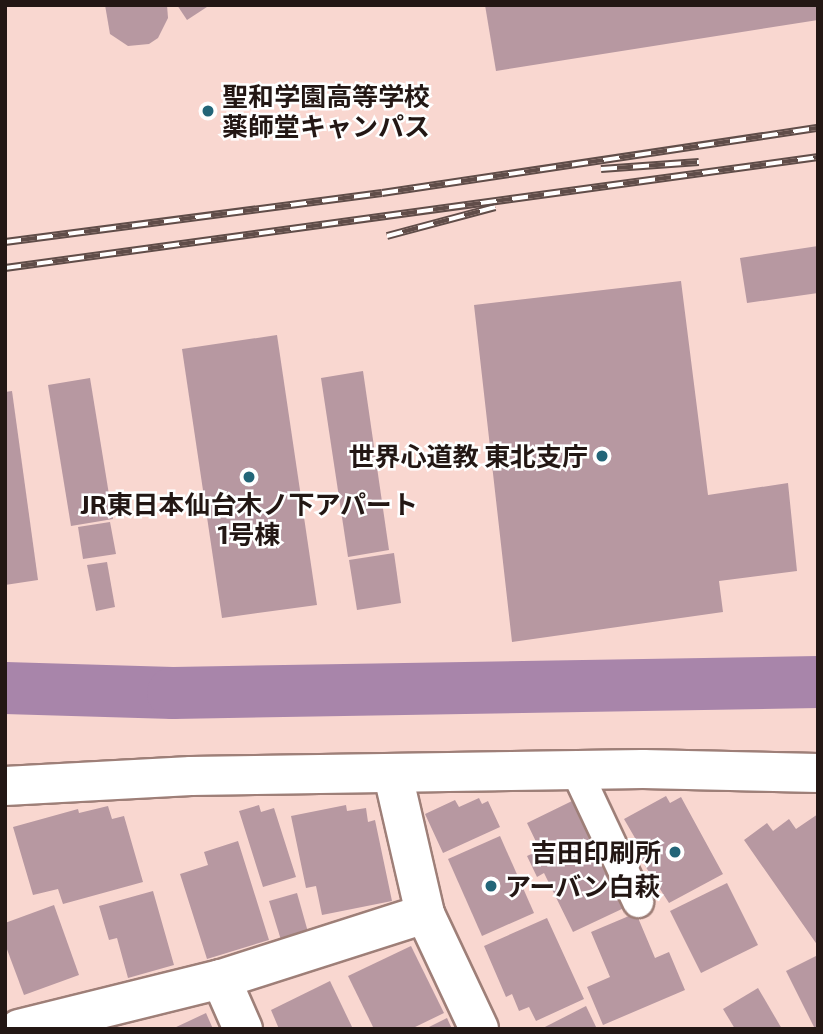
<!DOCTYPE html>
<meta charset="utf-8">
<style>
body{margin:0}
#map{position:relative;width:823px;height:1034px;overflow:hidden;background:#f9d7d0;font-family:"Exo 2","Noto Sans JP",sans-serif}
div>[style]{position:absolute}
[style*='--x']{left:calc(var(--x)*1px);top:calc(var(--y)*1px);width:calc(var(--w)*1px);rotate:calc(var(--a)*1deg)}
.canal>*{height:52px;margin:-26px;padding:0 26px;transform-origin:26px;border-radius:26px;background:#a885aa}
.building>*{inset:0;background:#b798a1}
.roads{filter:drop-shadow(2px 0 #9e7f78) drop-shadow(-2px 0 #9e7f78) drop-shadow(0 2px #9e7f78) drop-shadow(0 -2px #9e7f78)}
.service>*{height:30px;margin:-15px;padding:0 15px;transform-origin:15px;border-radius:15px;background:#fff}
.minor>*{height:38px;margin:-19px;padding:0 19px;transform-origin:19px;border-radius:19px;background:#fff}
.rail>*{height:8px;margin-top:-4px;transform-origin:0;background:repeating-linear-gradient(90deg,#fff 0 16px,#604d49 0 32px);box-sizing:border-box;border-block:2px solid #604d49}
.dots>*{width:19px;height:19px;translate:-50% -50%;box-sizing:border-box;border:4px solid #fff;border-radius:50%}
span{translate:-50% -50%;white-space:nowrap;text-align:center;line-height:1.15;-webkit-text-stroke:5px #fff;paint-order:stroke}
.poi-label{font-size:26px;color:#231714;font-weight:700}
.left{translate:0 -50%;text-align:left}
.right{translate:-100% -50%;text-align:right}
.frame{position:absolute;inset:0;border:7px solid #231714;pointer-events:none}
</style>
<div id="map">
<div class="canal">
<i style="--x:5;--y:688;--w:168;--a:1.7"></i>
<i style="--x:173;--y:693;--w:645;--a:-0.98"></i>
</div>
<div class="building">
<i style="clip-path:polygon(105px 5px,167px 5px,168px 18px,158px 38px,149px 44px,128px 46px,110px 34px)"></i>
<i style="clip-path:polygon(177px 5px,210px 5px,187px 20px)"></i>
<i style="clip-path:polygon(485px 5px,818px 5px,818px 20px,496px 71px)"></i>
<i style="clip-path:polygon(818px 246px,818px 293px,747px 303px,740px 258px)"></i>
<i style="clip-path:polygon(681px 281px,708px 495px,788px 483px,797px 571px,719px 581px,723px 612px,512px 642px,474px 305px)"></i>
<i style="clip-path:polygon(277px 335px,317px 605px,222px 618px,182px 349px)"></i>
<i style="clip-path:polygon(363px 371px,389px 550px,348px 557px,321px 378px)"></i>
<i style="clip-path:polygon(90px 378px,113px 519px,71px 526px,48px 385px)"></i>
<i style="clip-path:polygon(12px 391px,38px 580px,5px 585px,5px 392px)"></i>
<i style="clip-path:polygon(110px 522px,116px 554px,83px 559px,78px 527px)"></i>
<i style="clip-path:polygon(394px 553px,401px 603px,357px 610px,349px 560px)"></i>
<i style="clip-path:polygon(107px 562px,115px 607px,96px 611px,87px 565px)"></i>
<i style="clip-path:polygon(666px 796px,670px 803px,681px 797px,723px 874px,669px 903px,629px 841px,635px 838px,624px 819px)"></i>
<i style="clip-path:polygon(479px 798px,482px 804px,488px 801px,500px 827px,443px 853px,425px 814px,455px 800px,459px 807px)"></i>
<i style="clip-path:polygon(572px 801px,624px 908px,573px 932px,544px 873px,537px 877px,527px 856px,540px 850px,527px 823px)"></i>
<i style="clip-path:polygon(259px 805px,261px 812px,274px 808px,296px 877px,263px 887px,239px 811px)"></i>
<i style="clip-path:polygon(346px 805px,347px 811px,366px 808px,368px 822px,375px 820px,392px 901px,322px 915px,316px 886px,306px 888px,291px 816px)"></i>
<i style="clip-path:polygon(108px 806px,112px 819px,124px 816px,143px 882px,63px 904px,58px 889px,33px 895px,13px 827px,78px 809px,79px 813px)"></i>
<i style="clip-path:polygon(818px 814px,818px 946px,744px 840px,767px 823px,773px 831px,789px 819px,796px 829px)"></i>
<i style="clip-path:polygon(500px 836px,534px 913px,482px 936px,448px 859px)"></i>
<i style="clip-path:polygon(238px 841px,269px 940px,207px 959px,180px 874px,208px 865px,204px 852px)"></i>
<i style="clip-path:polygon(727px 883px,758px 945px,701px 973px,670px 911px)"></i>
<i style="clip-path:polygon(153px 891px,174px 965px,128px 978px,117px 938px,109px 940px,99px 906px)"></i>
<i style="clip-path:polygon(297px 893px,308px 932px,281px 940px,269px 901px)"></i>
<i style="clip-path:polygon(54px 905px,79px 975px,24px 995px,5px 944px,5px 923px)"></i>
<i style="clip-path:polygon(636px 913px,655px 958px,669px 952px,685px 990px,603px 1025px,587px 987px,610px 977px,591px 932px)"></i>
<i style="clip-path:polygon(547px 918px,584px 999px,536px 1021px,529px 1007px,519px 1011px,512px 994px,506px 997px,484px 946px)"></i>
<i style="clip-path:polygon(411px 946px,444px 1013px,411px 1029px,374px 1029px,348px 976px)"></i>
<i style="clip-path:polygon(818px 955px,818px 1029px,815px 1029px,786px 971px)"></i>
<i style="clip-path:polygon(330px 981px,353px 1029px,279px 1029px,271px 1010px)"></i>
<i style="clip-path:polygon(758px 988px,782px 1029px,735px 1029px,723px 1009px)"></i>
<i style="clip-path:polygon(586px 1006px,597px 1029px,541px 1029px)"></i>
<i style="clip-path:polygon(206px 1013px,213px 1029px,172px 1029px)"></i>
<i style="clip-path:polygon(447px 1018px,452px 1029px,425px 1029px)"></i>
</div>
<div class="roads">
<div class="service">
<i style="--x:576;--y:770;--w:146;--a:64.8"></i>
</div>
<div class="minor">
<i style="--x:393;--y:775;--w:143;--a:77"></i>
<i style="--x:425;--y:914;--w:127;--a:64.8"></i>
<i style="--x:5;--y:786;--w:186;--a:-3.1"></i>
<i style="--x:191;--y:776;--w:452;--a:-0.9"></i>
<i style="--x:643;--y:769;--w:175;--a:1.3"></i>
<i style="--x:221;--y:979;--w:55;--a:66.3"></i>
<i style="--x:19;--y:1029;--w:208;--a:-13.9"></i>
<i style="--x:221;--y:979;--w:214;--a:-17.7"></i>
</div>
</div>
<div class="rail">
<i style="--x:601;--y:169;--w:98;--a:-4.1"></i>
<i style="--x:387;--y:236;--w:112;--a:-15"></i>
<i style="--x:5;--y:242;--w:380;--a:-7.4"></i>
<i style="--x:382;--y:193;--w:441;--a:-8.5"></i>
<i style="--x:5;--y:268;--w:821;--a:-7.77"></i>
</div>
<div class="dots">
<i style="left:208px;top:111px;background:#236578"></i>
<i style="left:602px;top:456px;background:#236578"></i>
<i style="left:249px;top:477px;background:#236578"></i>
<i style="left:675px;top:852px;background:#236578"></i>
<i style="left:491px;top:886px;background:#236578"></i>
</div>
<div class="poi-label">
<span class="left" style="left:222px;top:111px">聖和学園高等学校<br>薬師堂キャンパス</span>
<span class="right" style="left:588px;top:456px">世界心道教 東北支庁</span>
<span style="left:249px;top:519px">JR東日本仙台木ノ下アパート<br>1号棟</span>
<span class="right" style="left:661px;top:852px">吉田印刷所</span>
<span class="left" style="left:505px;top:886px">アーバン白萩</span>
</div>
<div class="frame"></div>
</div>
